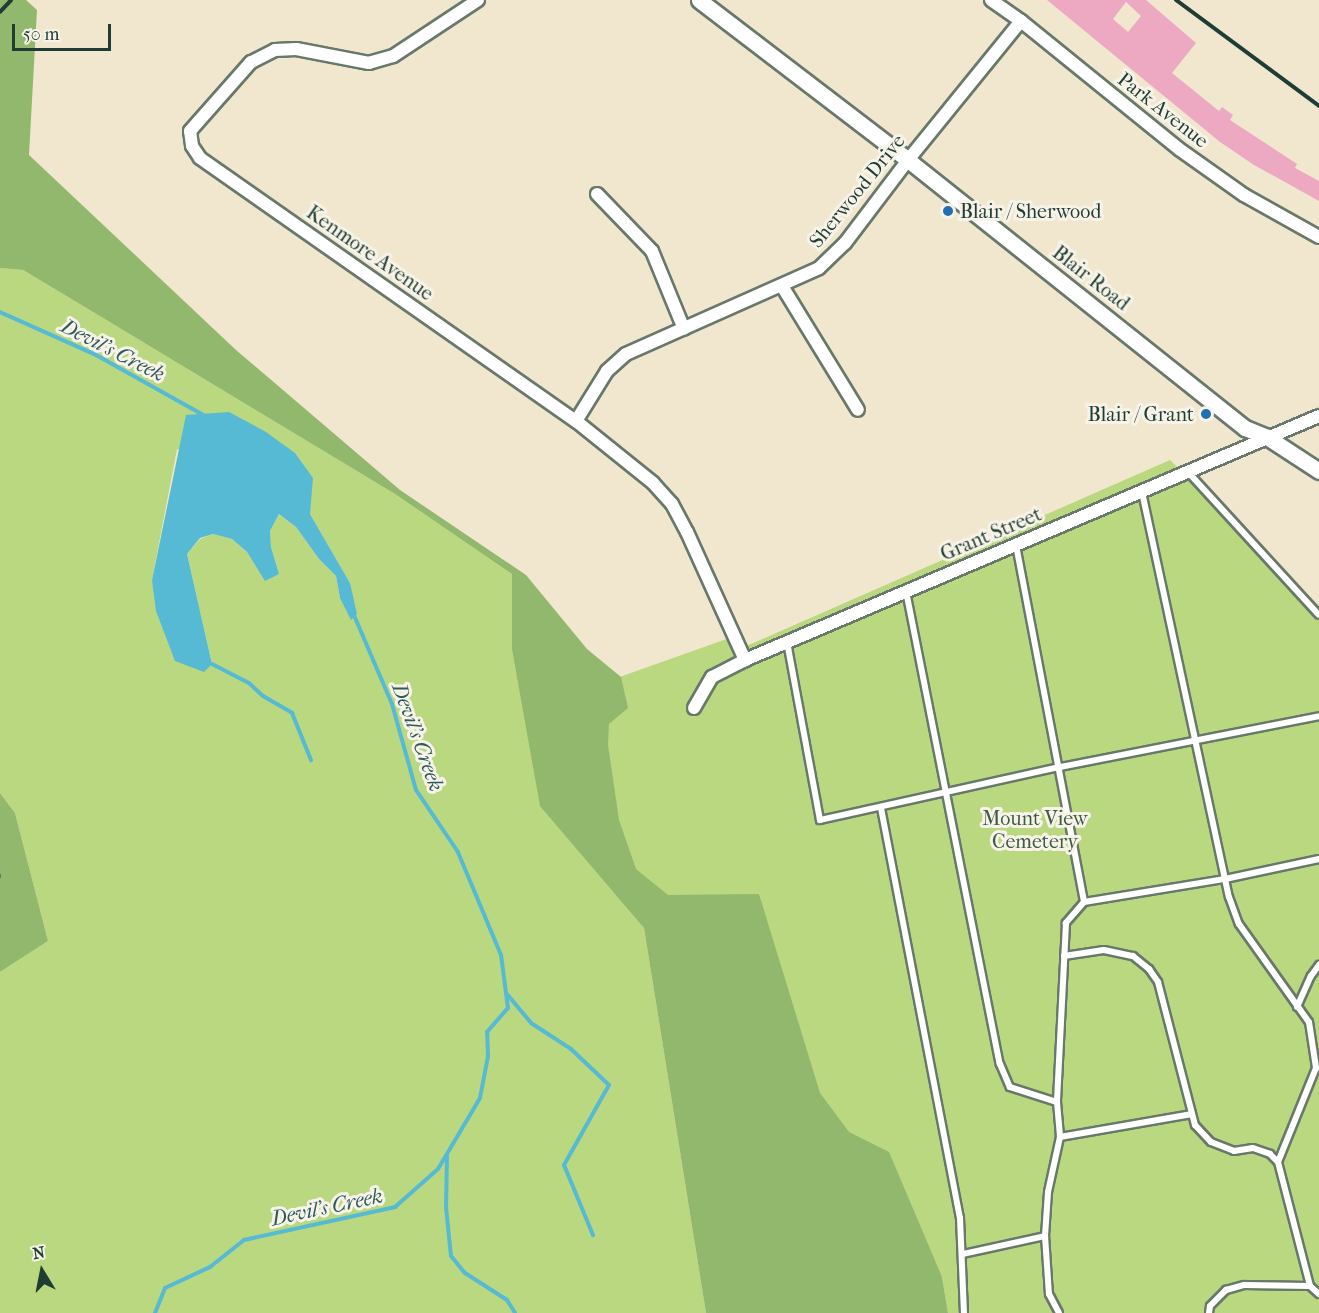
<!DOCTYPE html>
<style>
body{margin:0}
#map{position:relative;width:1319px;height:1313px;overflow:hidden;background:#f1e7cf;font-family:"IM FELL French Canon",serif}
div>[style]{position:absolute}
[style*='--x']{left:calc(var(--x)*1px);top:calc(var(--y)*1px);width:calc(var(--w)*1px);rotate:calc(var(--a)*1deg)}
.green>*{inset:0;background:#b9d87f}
.forest>*{inset:0;background:#92b86e}
.water>*{inset:0;background:#56bad4}
.stream>*{height:4px;margin:-2px;padding:0 2px;transform-origin:2px;border-radius:2px;background:#56bad4}
.building>*{inset:0;background:#eda9c2}
.path>*{height:2px;margin-top:-1px;transform-origin:0;background:repeating-linear-gradient(90deg,#68786a 0 4.5px,transparent 0 9px)}
.roads{filter:drop-shadow(2px 0 #68786a) drop-shadow(-2px 0 #68786a) drop-shadow(0 2px #68786a) drop-shadow(0 -2px #68786a)}
.service>*{height:6px;margin:-3px;padding:0 3px;transform-origin:3px;border-radius:3px;background:#fff}
.minor>*{height:12px;margin:-6px;padding:0 6px;transform-origin:6px;border-radius:6px;background:#fff}
.tertiary>*{height:15px;margin:-7.5px;padding:0 7.5px;transform-origin:7.5px;border-radius:7.5px;background:#fff}
.rail>*{height:4px;margin:-2px;padding:0 2px;transform-origin:2px;border-radius:2px;background:#1f3d34}
.dots>*{width:16px;height:16px;translate:-50% -50%;box-sizing:border-box;border:3px solid #f7f3e8;border-radius:50%}
span{translate:-50% -50%;white-space:nowrap;text-align:center;line-height:1.15;-webkit-text-stroke:6px #f7f3e8;paint-order:stroke}
.street-label{font-size:20px;color:#1f3d34}
.poi-label{font-size:20px;color:#1f3d34}
.left{translate:0 -50%;text-align:left}
.right{translate:-100% -50%;text-align:right}
.park-label{font-size:20px;color:#3e5c43}
.water-label{font-size:21px;color:#2d5c5c;font-style:italic}
.north{position:absolute;left:12px;top:1241px;width:60px;height:60px;-webkit-text-stroke:4px #f7f3e8;paint-order:stroke;rotate:350deg;font-size:16px;font-weight:700;line-height:24px;text-align:center;color:#1f3d34}
.north::after{content:'';display:block;margin:auto;width:21px;height:27px;background:#1f3d34;clip-path:polygon(50% 0,100% 100%,50% 72%,0 100%)}
.scale{position:absolute;left:12px;top:24px;width:99px;height:27px;box-sizing:border-box;border:3px solid #1f3d34;border-top:0;padding-left:8px;font-size:18px;line-height:21px;white-space:nowrap;color:#1f3d34;-webkit-text-stroke:4px #f7f3e8;paint-order:stroke}
</style>
<div id="map">
<div class="green">
<i style="clip-path:polygon(evenodd,0 268px,23px 270px,118px 327px,395px 494px,512px 574px,512px 649px,566px 696px,735px 636px,742px 648px,1170px 460px,1319px 606px,1319px 1313px,948px 1313px,942px 1277px,817px 1144px,759px 894px,631px 912px,644px 928px,706px 1313px,0 1313px,0 972px,48px 941px,15px 813px,0 793px,0 268px,177px 449px,310px 514px,350px 583px,340px 598px,336px 576px,319px 559px,296px 527px,279px 514px,270px 531px,271px 547px,279px 574px,265px 580px,247px 552px,232px 539px,213px 534px,200px 539px,187px 554px,212px 664px,152px 580px,177px 449px)"></i>
</div>
<div class="forest">
<i style="clip-path:polygon(0 0,26px 0,37px 10px,29px 155px,236px 350px,400px 490px,526px 575px,587px 649px,621px 677px,628px 708px,609px 724px,608px 745px,619px 820px,636px 869px,668px 895px,759px 894px,820px 1093px,849px 1132px,889px 1152px,942px 1277px,948px 1313px,706px 1313px,644px 928px,540px 806px,512px 649px,512px 574px,395px 494px,118px 327px,23px 270px,0 268px)"></i>
<i style="clip-path:polygon(0 793px,15px 813px,48px 941px,0 972px)"></i>
</div>
<div class="water">
<i style="clip-path:polygon(229px 412px,266px 432px,295px 453px,313px 478px,310px 514px,350px 583px,357px 614px,351px 620px,340px 598px,336px 576px,319px 559px,296px 527px,279px 514px,270px 531px,271px 547px,279px 574px,265px 581px,247px 552px,232px 539px,213px 534px,200px 538px,187px 554px,212px 664px,204px 672px,175px 661px,156px 611px,152px 580px,186px 415px)"></i>
</div>
<div class="stream">
<i style="--x:0;--y:312;--w:105;--a:24.1"></i>
<i style="--x:96;--y:355;--w:125;--a:29.2"></i>
<i style="--x:212;--y:664;--w:42;--a:27.2"></i>
<i style="--x:249;--y:683;--w:19;--a:43"></i>
<i style="--x:263;--y:696;--w:34;--a:30"></i>
<i style="--x:292;--y:713;--w:51;--a:68"></i>
<i style="--x:506;--y:993;--w:39;--a:50"></i>
<i style="--x:531;--y:1023;--w:48;--a:33"></i>
<i style="--x:571;--y:1049;--w:52;--a:43.5"></i>
<i style="--x:609;--y:1085;--w:92;--a:119.4"></i>
<i style="--x:564;--y:1165;--w:76;--a:67.5"></i>
<i style="--x:447;--y:1156;--w:51;--a:91.1"></i>
<i style="--x:446;--y:1207;--w:49;--a:84.2"></i>
<i style="--x:451;--y:1256;--w:22;--a:51"></i>
<i style="--x:465;--y:1273;--w:50;--a:32.7"></i>
<i style="--x:507;--y:1300;--w:15;--a:58"></i>
<i style="--x:155;--y:1313;--w:27;--a:-68"></i>
<i style="--x:165;--y:1288;--w:50;--a:-25"></i>
<i style="--x:210;--y:1267;--w:43;--a:-38.5"></i>
<i style="--x:244;--y:1240;--w:155;--a:-12.3"></i>
<i style="--x:395;--y:1207;--w:57;--a:-41.5"></i>
<i style="--x:438;--y:1169;--w:82;--a:-59.4"></i>
<i style="--x:480;--y:1098;--w:43;--a:-79.2"></i>
<i style="--x:488;--y:1056;--w:24;--a:-92"></i>
<i style="--x:487;--y:1032;--w:32;--a:-49"></i>
<i style="--x:508;--y:1008;--w:53;--a:-97.5"></i>
<i style="--x:501;--y:955;--w:112;--a:-112.7"></i>
<i style="--x:458;--y:852;--w:75;--a:-124.1"></i>
<i style="--x:416;--y:790;--w:89;--a:-105.6"></i>
<i style="--x:392;--y:704;--w:99;--a:-113.2"></i>
</div>
<div class="building">
<i style="clip-path:polygon(evenodd,1047px 0,1146px 0,1196px 43px,1172px 73px,1219px 111px,1222px 107px,1233px 115px,1230px 120px,1297px 164px,1295px 168px,1319px 181px,1319px 201px,1254px 165px,1220px 142px,1047px 0,1126px 2px,1141px 16px,1128px 32px,1113px 19px,1126px 2px)"></i>
</div>
<div class="path">
<i style="--x:0;--y:874;--w:4;--a:90"></i>
</div>
<div class="roads">
<div class="service">
<i style="--x:1187;--y:471;--w:195;--a:47.5"></i>
<i style="--x:1142;--y:492;--w:414;--a:77.9"></i>
<i style="--x:1229;--y:897;--w:29;--a:70"></i>
<i style="--x:1239;--y:924;--w:120;--a:54.5"></i>
<i style="--x:1309;--y:1022;--w:47;--a:81.3"></i>
<i style="--x:1316;--y:1068;--w:101;--a:112"></i>
<i style="--x:1278;--y:1162;--w:128;--a:75.5"></i>
<i style="--x:1310;--y:1286;--w:12;--a:42"></i>
<i style="--x:1016;--y:545;--w:363;--a:79.2"></i>
<i style="--x:1084;--y:902;--w:28;--a:131"></i>
<i style="--x:1066;--y:923;--w:179;--a:92.9"></i>
<i style="--x:1057;--y:1102;--w:35;--a:85"></i>
<i style="--x:1060;--y:1137;--w:56;--a:102.3"></i>
<i style="--x:1048;--y:1192;--w:44;--a:93.9"></i>
<i style="--x:1045;--y:1236;--w:58;--a:86.1"></i>
<i style="--x:1049;--y:1294;--w:21;--a:62"></i>
<i style="--x:906;--y:591;--w:482;--a:78.8"></i>
<i style="--x:1000;--y:1064;--w:25;--a:67"></i>
<i style="--x:1010;--y:1087;--w:49;--a:17.7"></i>
<i style="--x:787;--y:642;--w:181;--a:79.5"></i>
<i style="--x:820;--y:820;--w:246;--a:-12.5"></i>
<i style="--x:1060;--y:767;--w:264;--a:-11.1"></i>
<i style="--x:881;--y:808;--w:418;--a:79.1"></i>
<i style="--x:960;--y:1218;--w:95;--a:87.6"></i>
<i style="--x:1084;--y:902;--w:143;--a:-9.3"></i>
<i style="--x:1225;--y:879;--w:96;--a:-12"></i>
<i style="--x:1064;--y:956;--w:40;--a:-8.5"></i>
<i style="--x:1104;--y:950;--w:30;--a:12"></i>
<i style="--x:1133;--y:956;--w:21;--a:39"></i>
<i style="--x:1149;--y:969;--w:16;--a:55"></i>
<i style="--x:1158;--y:982;--w:148;--a:75.5"></i>
<i style="--x:1195;--y:1125;--w:23;--a:47"></i>
<i style="--x:1211;--y:1142;--w:25;--a:21"></i>
<i style="--x:1234;--y:1151;--w:19;--a:-9"></i>
<i style="--x:1253;--y:1148;--w:18;--a:19"></i>
<i style="--x:1270;--y:1154;--w:11;--a:45"></i>
<i style="--x:1297;--y:1007;--w:34;--a:-66"></i>
<i style="--x:1311;--y:976;--w:14;--a:-54"></i>
<i style="--x:1060;--y:1137;--w:134;--a:-9.9"></i>
<i style="--x:963;--y:1254;--w:84;--a:-12.4"></i>
<i style="--x:1209;--y:1313;--w:7;--a:-82"></i>
<i style="--x:1210;--y:1306;--w:23;--a:-45"></i>
<i style="--x:1226;--y:1290;--w:19;--a:-16"></i>
<i style="--x:1244;--y:1285;--w:66;--a:0.9"></i>
</div>
<div class="minor">
<i style="--x:478;--y:0;--w:102;--a:146.6"></i>
<i style="--x:393;--y:56;--w:25;--a:164"></i>
<i style="--x:369;--y:63;--w:74;--a:-169.1"></i>
<i style="--x:296;--y:49;--w:21;--a:177"></i>
<i style="--x:275;--y:50;--w:27;--a:153"></i>
<i style="--x:251;--y:62;--w:92;--a:131.5"></i>
<i style="--x:190;--y:131;--w:15;--a:82"></i>
<i style="--x:192;--y:146;--w:14;--a:56"></i>
<i style="--x:200;--y:158;--w:459;--a:35"></i>
<i style="--x:576;--y:421;--w:99;--a:38.8"></i>
<i style="--x:653;--y:483;--w:28;--a:48"></i>
<i style="--x:672;--y:504;--w:32;--a:62"></i>
<i style="--x:687;--y:532;--w:141;--a:65.6"></i>
<i style="--x:991;--y:0;--w:37;--a:35"></i>
<i style="--x:1021;--y:21;--w:203;--a:39"></i>
<i style="--x:1179;--y:149;--w:80;--a:35.3"></i>
<i style="--x:1244;--y:195;--w:86;--a:29.2"></i>
<i style="--x:597;--y:194;--w:79;--a:46"></i>
<i style="--x:652;--y:251;--w:84;--a:67.7"></i>
<i style="--x:782;--y:286;--w:145;--a:58.5"></i>
<i style="--x:576;--y:421;--w:59;--a:-58.2"></i>
<i style="--x:607;--y:371;--w:25;--a:-42"></i>
<i style="--x:626;--y:354;--w:211;--a:-24"></i>
<i style="--x:819;--y:268;--w:36;--a:-44"></i>
<i style="--x:845;--y:243;--w:104;--a:-52.8"></i>
<i style="--x:908;--y:160;--w:179;--a:-50.9"></i>
<i style="--x:694;--y:708;--w:36;--a:-60"></i>
<i style="--x:712;--y:677;--w:37;--a:-27"></i>
<i style="--x:745;--y:660;--w:624;--a:-23.03"></i>
</div>
<div class="tertiary">
<i style="--x:699;--y:0;--w:263;--a:37.4"></i>
<i style="--x:908;--y:160;--w:431;--a:38.5"></i>
<i style="--x:1245;--y:428;--w:24;--a:22"></i>
<i style="--x:1267;--y:437;--w:62;--a:33.2"></i>
</div>
</div>
<div class="rail">
<i style="--x:1176;--y:0;--w:178;--a:36.5"></i>
<i style="--x:0;--y:12;--w:16;--a:-47"></i>
</div>
<div class="dots">
<i style="left:948px;top:211px;background:#1f6fb2"></i>
<i style="left:1206px;top:414px;background:#1f6fb2"></i>
</div>
<div class="street-label">
<span style="left:1163px;top:110px;rotate:38deg">Park Avenue</span>
<span style="left:857px;top:191px;rotate:-51deg">Sherwood Drive</span>
<span style="left:370px;top:253px;rotate:35deg">Kenmore Avenue</span>
<span style="left:1091px;top:278px;rotate:38deg">Blair Road</span>
<span style="left:991px;top:534px;rotate:-23deg">Grant Street</span>
</div>
<div class="poi-label">
<span class="left" style="left:960px;top:211px">Blair / Sherwood</span>
<span class="right" style="left:1194px;top:414px">Blair / Grant</span>
</div>
<div class="park-label">
<span style="left:1035px;top:830px">Mount View<br>Cemetery</span>
</div>
<div class="water-label">
<span style="left:113px;top:350px;rotate:27deg">Devil's Creek</span>
<span style="left:418px;top:737px;rotate:70deg">Devil's Creek</span>
<span style="left:327px;top:1207px;rotate:-12deg">Devil's Creek</span>
</div>
<div class="north">N</div>
<div class="scale">50 m</div>
</div>
